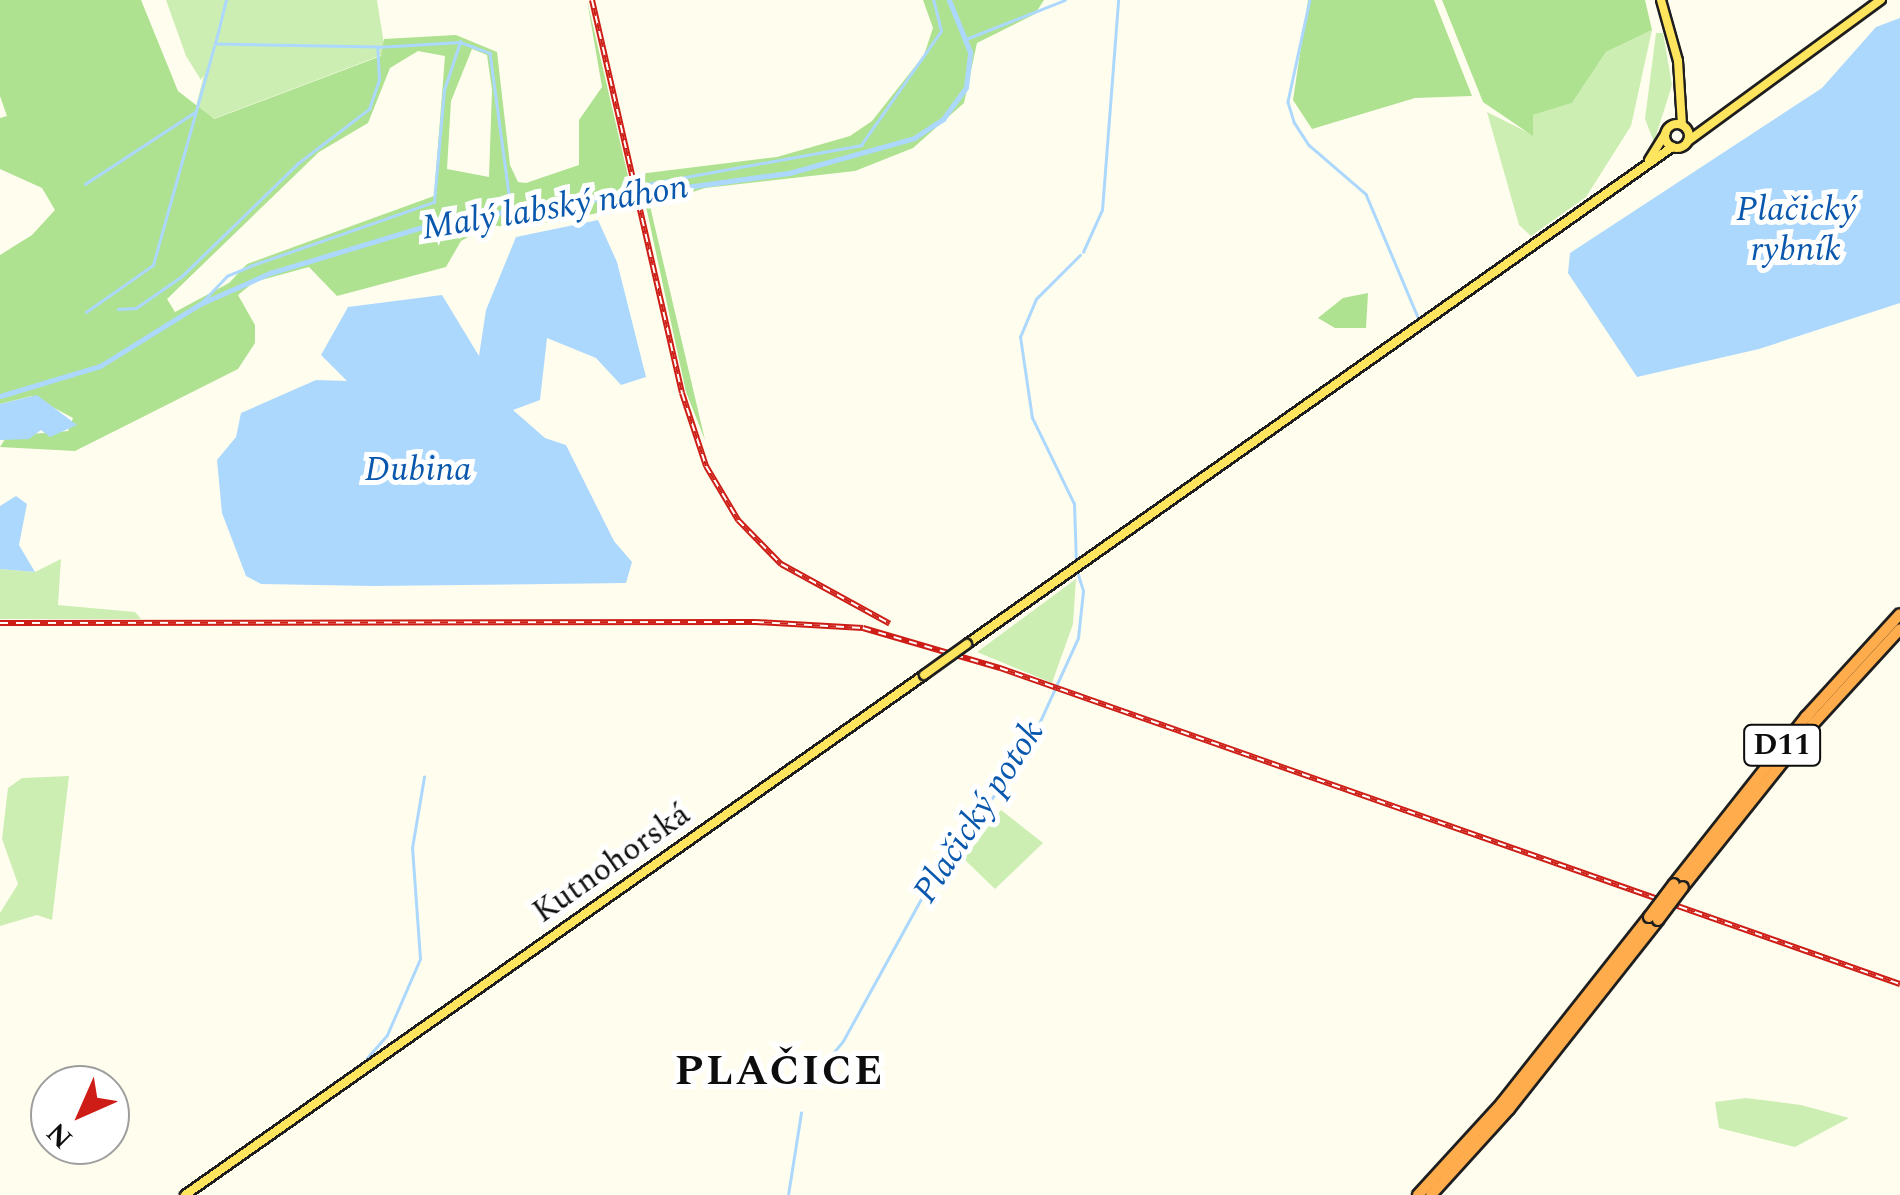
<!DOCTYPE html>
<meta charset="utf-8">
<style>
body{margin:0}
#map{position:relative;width:1900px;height:1195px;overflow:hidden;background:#fffdee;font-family:Spectral,serif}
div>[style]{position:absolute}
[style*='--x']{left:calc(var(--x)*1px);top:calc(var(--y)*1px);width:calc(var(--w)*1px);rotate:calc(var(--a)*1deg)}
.green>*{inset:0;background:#cdeeb3}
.forest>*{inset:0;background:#aee190}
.water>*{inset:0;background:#acd8fd}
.stream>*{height:2.5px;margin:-1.25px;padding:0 1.25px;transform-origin:1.25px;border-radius:1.25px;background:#acd8fd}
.canal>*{height:5px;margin:-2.5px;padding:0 2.5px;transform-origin:2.5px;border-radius:2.5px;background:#acd8fd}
.roads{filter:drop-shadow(2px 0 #1e1e1e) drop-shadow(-2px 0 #1e1e1e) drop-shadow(0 2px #1e1e1e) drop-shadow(0 -2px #1e1e1e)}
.major>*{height:8px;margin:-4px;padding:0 4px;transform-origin:4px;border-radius:4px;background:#ffe55e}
.major>.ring{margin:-4px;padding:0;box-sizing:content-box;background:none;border:8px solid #ffe55e;border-radius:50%}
.highway>*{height:10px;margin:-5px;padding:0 5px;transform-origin:5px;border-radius:5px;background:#ffad4c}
.rail>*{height:6px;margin-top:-3px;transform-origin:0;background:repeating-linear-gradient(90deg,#fff 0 8px,#cd1d16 0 16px);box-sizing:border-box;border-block:2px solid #cd1d16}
.bridges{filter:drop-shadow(2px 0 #1e1e1e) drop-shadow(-2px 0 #1e1e1e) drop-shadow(0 2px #1e1e1e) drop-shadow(0 -2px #1e1e1e)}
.major-bridge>*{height:8px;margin:-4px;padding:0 4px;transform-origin:4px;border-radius:4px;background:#ffe55e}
.highway-bridge>*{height:10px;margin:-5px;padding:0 5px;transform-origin:5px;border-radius:5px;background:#ffad4c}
span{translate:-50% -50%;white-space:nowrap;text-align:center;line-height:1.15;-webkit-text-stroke:10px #fff;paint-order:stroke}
.shield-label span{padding:2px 8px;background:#fff;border:2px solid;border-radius:8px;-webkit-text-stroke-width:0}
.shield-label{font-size:30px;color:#0d0d0d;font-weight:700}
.street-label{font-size:32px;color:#0d0d0d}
.water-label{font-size:35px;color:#0958ad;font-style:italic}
.district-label{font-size:42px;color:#0d0d0d;font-weight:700;letter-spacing:2.5px}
.north{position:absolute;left:30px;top:1065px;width:100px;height:100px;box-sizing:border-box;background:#fff;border:2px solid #9e9e9e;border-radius:50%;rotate:225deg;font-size:28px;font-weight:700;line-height:40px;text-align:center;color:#0d0d0d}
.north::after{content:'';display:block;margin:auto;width:35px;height:45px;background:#cd1d16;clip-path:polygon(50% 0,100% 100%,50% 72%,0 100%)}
</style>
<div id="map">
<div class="green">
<i style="clip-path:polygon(166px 0,377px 0,384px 44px,382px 55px,213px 119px,196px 106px,204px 75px,201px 80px,186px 56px)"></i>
<i style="clip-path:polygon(1652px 30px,1631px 126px,1586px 197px,1531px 236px,1519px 225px,1487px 112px,1533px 135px,1533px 115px,1572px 103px,1606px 52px)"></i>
<i style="clip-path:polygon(1656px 33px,1663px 33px,1672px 85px,1654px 142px,1645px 119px)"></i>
<i style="clip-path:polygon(61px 559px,58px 605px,135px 612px,141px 619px,0 619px,0 569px,35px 572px)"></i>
<i style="clip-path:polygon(1076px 579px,1073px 624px,1052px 683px,977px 652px)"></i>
<i style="clip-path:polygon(69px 776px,52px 920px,37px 915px,0 926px,0 913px,18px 884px,2px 839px,8px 788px,22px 778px)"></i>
<i style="clip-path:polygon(1001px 810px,1043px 843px,995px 889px,964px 859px)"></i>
<i style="clip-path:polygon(1746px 1098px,1801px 1105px,1849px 1118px,1795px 1147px,1719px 1128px,1715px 1102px)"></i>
</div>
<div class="forest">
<i style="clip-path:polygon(evenodd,0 0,141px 0,178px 91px,214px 119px,381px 56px,384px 39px,456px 35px,497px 52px,510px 165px,518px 182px,526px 183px,579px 165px,579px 120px,602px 87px,587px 0,635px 206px,518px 228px,490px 225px,461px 241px,446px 267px,337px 296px,309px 267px,254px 282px,238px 295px,255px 325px,255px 343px,238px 369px,75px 451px,0 447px,7px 436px,68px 431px,73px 418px,32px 396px,0 404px,0 255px,32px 235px,55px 210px,42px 188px,0 169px,0 118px,7px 116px,0 96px,0 0,472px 49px,487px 55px,492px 90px,489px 177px,447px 169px,451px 101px,472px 49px,0 0,418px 51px,445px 56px,434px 196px,247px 264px,229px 283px,175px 312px,167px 299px,319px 152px,368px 123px,390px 68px,418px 51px)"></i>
<i style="clip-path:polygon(923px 0,1044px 0,1035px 14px,977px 43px,964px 103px,913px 148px,855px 171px,705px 188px,650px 206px,705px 440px,686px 392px,639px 174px,777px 157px,850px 136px,872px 121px,924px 55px,933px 28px)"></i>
<i style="clip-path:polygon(1308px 0,1434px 0,1472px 96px,1415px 98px,1312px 129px,1293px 100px)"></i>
<i style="clip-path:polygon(1442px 0,1645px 0,1652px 30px,1606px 52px,1572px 103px,1533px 115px,1533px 136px,1483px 102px)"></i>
<i style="clip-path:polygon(1368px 293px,1366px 328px,1335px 328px,1318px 318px,1343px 298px)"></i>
</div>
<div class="water">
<i style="clip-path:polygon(1900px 18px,1900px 303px,1759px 349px,1637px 377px,1568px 273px,1570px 253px,1822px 88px,1876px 27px)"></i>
<i style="clip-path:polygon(598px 220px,617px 262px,646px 377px,621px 385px,596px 358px,547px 338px,540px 400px,513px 410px,545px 438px,566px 445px,614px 541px,632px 562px,626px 583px,373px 586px,261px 584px,246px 576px,222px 513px,217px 460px,236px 437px,241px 413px,316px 380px,347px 381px,321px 355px,348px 307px,442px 295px,479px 356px,486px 310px,516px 237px)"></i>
<i style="clip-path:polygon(37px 395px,77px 425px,50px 437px,41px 430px,29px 439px,0 440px,0 404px)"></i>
<i style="clip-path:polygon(16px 496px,27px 504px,19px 545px,35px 572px,0 569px,0 506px)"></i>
</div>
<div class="stream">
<i style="--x:1310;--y:0;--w:104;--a:102.2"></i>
<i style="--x:1288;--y:102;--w:21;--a:73"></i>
<i style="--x:1294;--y:122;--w:27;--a:57"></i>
<i style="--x:1309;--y:145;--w:75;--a:40.7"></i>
<i style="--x:1366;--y:194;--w:134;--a:67.1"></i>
<i style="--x:966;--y:39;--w:106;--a:-21.5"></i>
<i style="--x:377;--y:47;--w:83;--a:-3.4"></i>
<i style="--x:460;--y:42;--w:32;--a:20"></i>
<i style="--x:490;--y:53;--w:141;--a:82.3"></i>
<i style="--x:85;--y:184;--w:131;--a:-33.2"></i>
<i style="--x:640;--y:195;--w:13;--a:-58"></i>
<i style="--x:647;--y:184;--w:218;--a:-10.3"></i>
<i style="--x:861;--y:145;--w:139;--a:-54.9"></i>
<i style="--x:941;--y:31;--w:32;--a:-104"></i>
<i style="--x:1083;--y:252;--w:46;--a:-65.7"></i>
<i style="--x:1102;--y:210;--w:211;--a:-85.6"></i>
<i style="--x:200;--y:304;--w:39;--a:-46"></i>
<i style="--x:227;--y:276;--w:25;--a:-23"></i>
<i style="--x:250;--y:266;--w:195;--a:-19.2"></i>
<i style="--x:434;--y:202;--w:112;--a:-84.9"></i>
<i style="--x:444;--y:90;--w:51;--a:-71.6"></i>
<i style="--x:118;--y:309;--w:18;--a:-3"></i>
<i style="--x:136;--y:308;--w:56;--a:-34.8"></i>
<i style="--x:182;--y:276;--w:161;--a:-44.2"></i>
<i style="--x:297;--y:164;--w:91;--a:-37.4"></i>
<i style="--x:369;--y:109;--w:31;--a:-71"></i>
<i style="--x:379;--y:80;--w:33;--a:-93"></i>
<i style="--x:377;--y:47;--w:162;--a:-178.9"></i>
<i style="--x:215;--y:44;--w:45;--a:-76"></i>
<i style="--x:86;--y:312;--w:82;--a:-35"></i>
<i style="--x:153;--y:265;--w:226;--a:-74.4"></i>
<i style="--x:1076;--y:564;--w:60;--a:-91.9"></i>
<i style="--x:1074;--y:504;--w:96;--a:-116"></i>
<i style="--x:1032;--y:418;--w:82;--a:-98.4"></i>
<i style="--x:1020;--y:337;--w:41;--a:-67.2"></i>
<i style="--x:1036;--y:299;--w:62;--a:-45"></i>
<i style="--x:367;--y:1058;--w:30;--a:-49"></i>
<i style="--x:387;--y:1035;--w:83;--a:-66.5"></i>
<i style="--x:420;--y:959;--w:111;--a:-94.1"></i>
<i style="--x:412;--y:848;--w:72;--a:-80.4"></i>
<i style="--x:811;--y:1080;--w:50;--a:-50.6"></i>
<i style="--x:843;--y:1041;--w:175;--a:-61.2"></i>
<i style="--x:927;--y:888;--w:170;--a:-54.1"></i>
<i style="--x:1027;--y:750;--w:123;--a:-65.5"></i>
<i style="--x:1078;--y:638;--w:47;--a:-83.9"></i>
<i style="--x:1083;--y:591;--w:21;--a:-107"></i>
<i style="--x:788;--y:1195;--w:83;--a:-81"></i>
</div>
<div class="canal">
<i style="--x:0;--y:396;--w:104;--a:-16.7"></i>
<i style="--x:100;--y:366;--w:118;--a:-31.8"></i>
<i style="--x:200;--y:304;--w:77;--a:-23.9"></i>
<i style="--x:270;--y:273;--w:183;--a:-16.8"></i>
<i style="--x:445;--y:220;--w:347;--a:-7.8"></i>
<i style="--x:789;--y:173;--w:130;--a:-15.6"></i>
<i style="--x:914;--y:138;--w:35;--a:-33"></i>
<i style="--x:943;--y:119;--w:39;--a:-54"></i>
<i style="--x:966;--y:87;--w:35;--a:-83"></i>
<i style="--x:970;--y:52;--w:56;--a:-112"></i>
</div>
<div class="roads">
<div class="major">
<i style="--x:1661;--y:0;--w:63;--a:74.4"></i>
<i style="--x:1678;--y:61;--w:64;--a:86.4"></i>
<i class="ring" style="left:1665px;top:124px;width:16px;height:16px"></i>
<i style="--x:1688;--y:141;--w:239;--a:-36.2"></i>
<i style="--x:1649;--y:160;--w:31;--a:-58"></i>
<i style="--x:967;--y:644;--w:863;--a:-35.18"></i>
<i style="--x:185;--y:1195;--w:904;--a:-35.13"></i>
</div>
<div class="highway">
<i style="--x:1674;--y:884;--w:213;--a:-51.7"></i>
<i style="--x:1806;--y:717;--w:139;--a:-47.6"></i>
<i style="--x:1683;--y:887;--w:210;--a:-51.4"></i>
<i style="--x:1814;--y:723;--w:127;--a:-47.5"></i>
<i style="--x:1418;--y:1195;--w:125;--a:-47.6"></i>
<i style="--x:1502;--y:1103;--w:237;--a:-51.7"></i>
<i style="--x:1431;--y:1195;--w:116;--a:-47.8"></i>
<i style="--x:1509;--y:1109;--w:241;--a:-51.7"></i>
</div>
</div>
<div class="rail">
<i style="--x:592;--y:0;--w:403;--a:77.1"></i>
<i style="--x:682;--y:393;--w:77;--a:71.8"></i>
<i style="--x:706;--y:466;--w:63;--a:59.3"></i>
<i style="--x:738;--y:520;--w:62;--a:45.7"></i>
<i style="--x:781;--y:564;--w:124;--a:28.8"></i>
<i style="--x:0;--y:623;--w:756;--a:-0.08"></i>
<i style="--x:756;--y:622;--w:107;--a:3.2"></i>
<i style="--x:863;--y:628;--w:143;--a:16.3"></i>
<i style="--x:1000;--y:668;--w:954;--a:19.35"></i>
</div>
<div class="bridges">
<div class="major-bridge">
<i style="--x:924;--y:675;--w:53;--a:-35.8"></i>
</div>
<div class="highway-bridge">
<i style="--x:1649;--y:917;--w:41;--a:-52.9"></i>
<i style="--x:1658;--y:920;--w:41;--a:-52.9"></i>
</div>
</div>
<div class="shield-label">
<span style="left:1782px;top:745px">D11</span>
</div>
<div class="street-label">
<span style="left:612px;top:864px;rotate:-35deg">Kutnohorská</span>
</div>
<div class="water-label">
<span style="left:555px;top:208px;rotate:-9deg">Malý labský náhon</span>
<span style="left:1796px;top:230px">Plačický<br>rybník</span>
<span style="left:418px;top:470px">Dubina</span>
<span style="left:979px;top:812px;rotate:-57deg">Plačický potok</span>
</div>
<div class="district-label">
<span style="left:780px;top:1072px">PLAČICE</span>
</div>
<div class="north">N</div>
</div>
